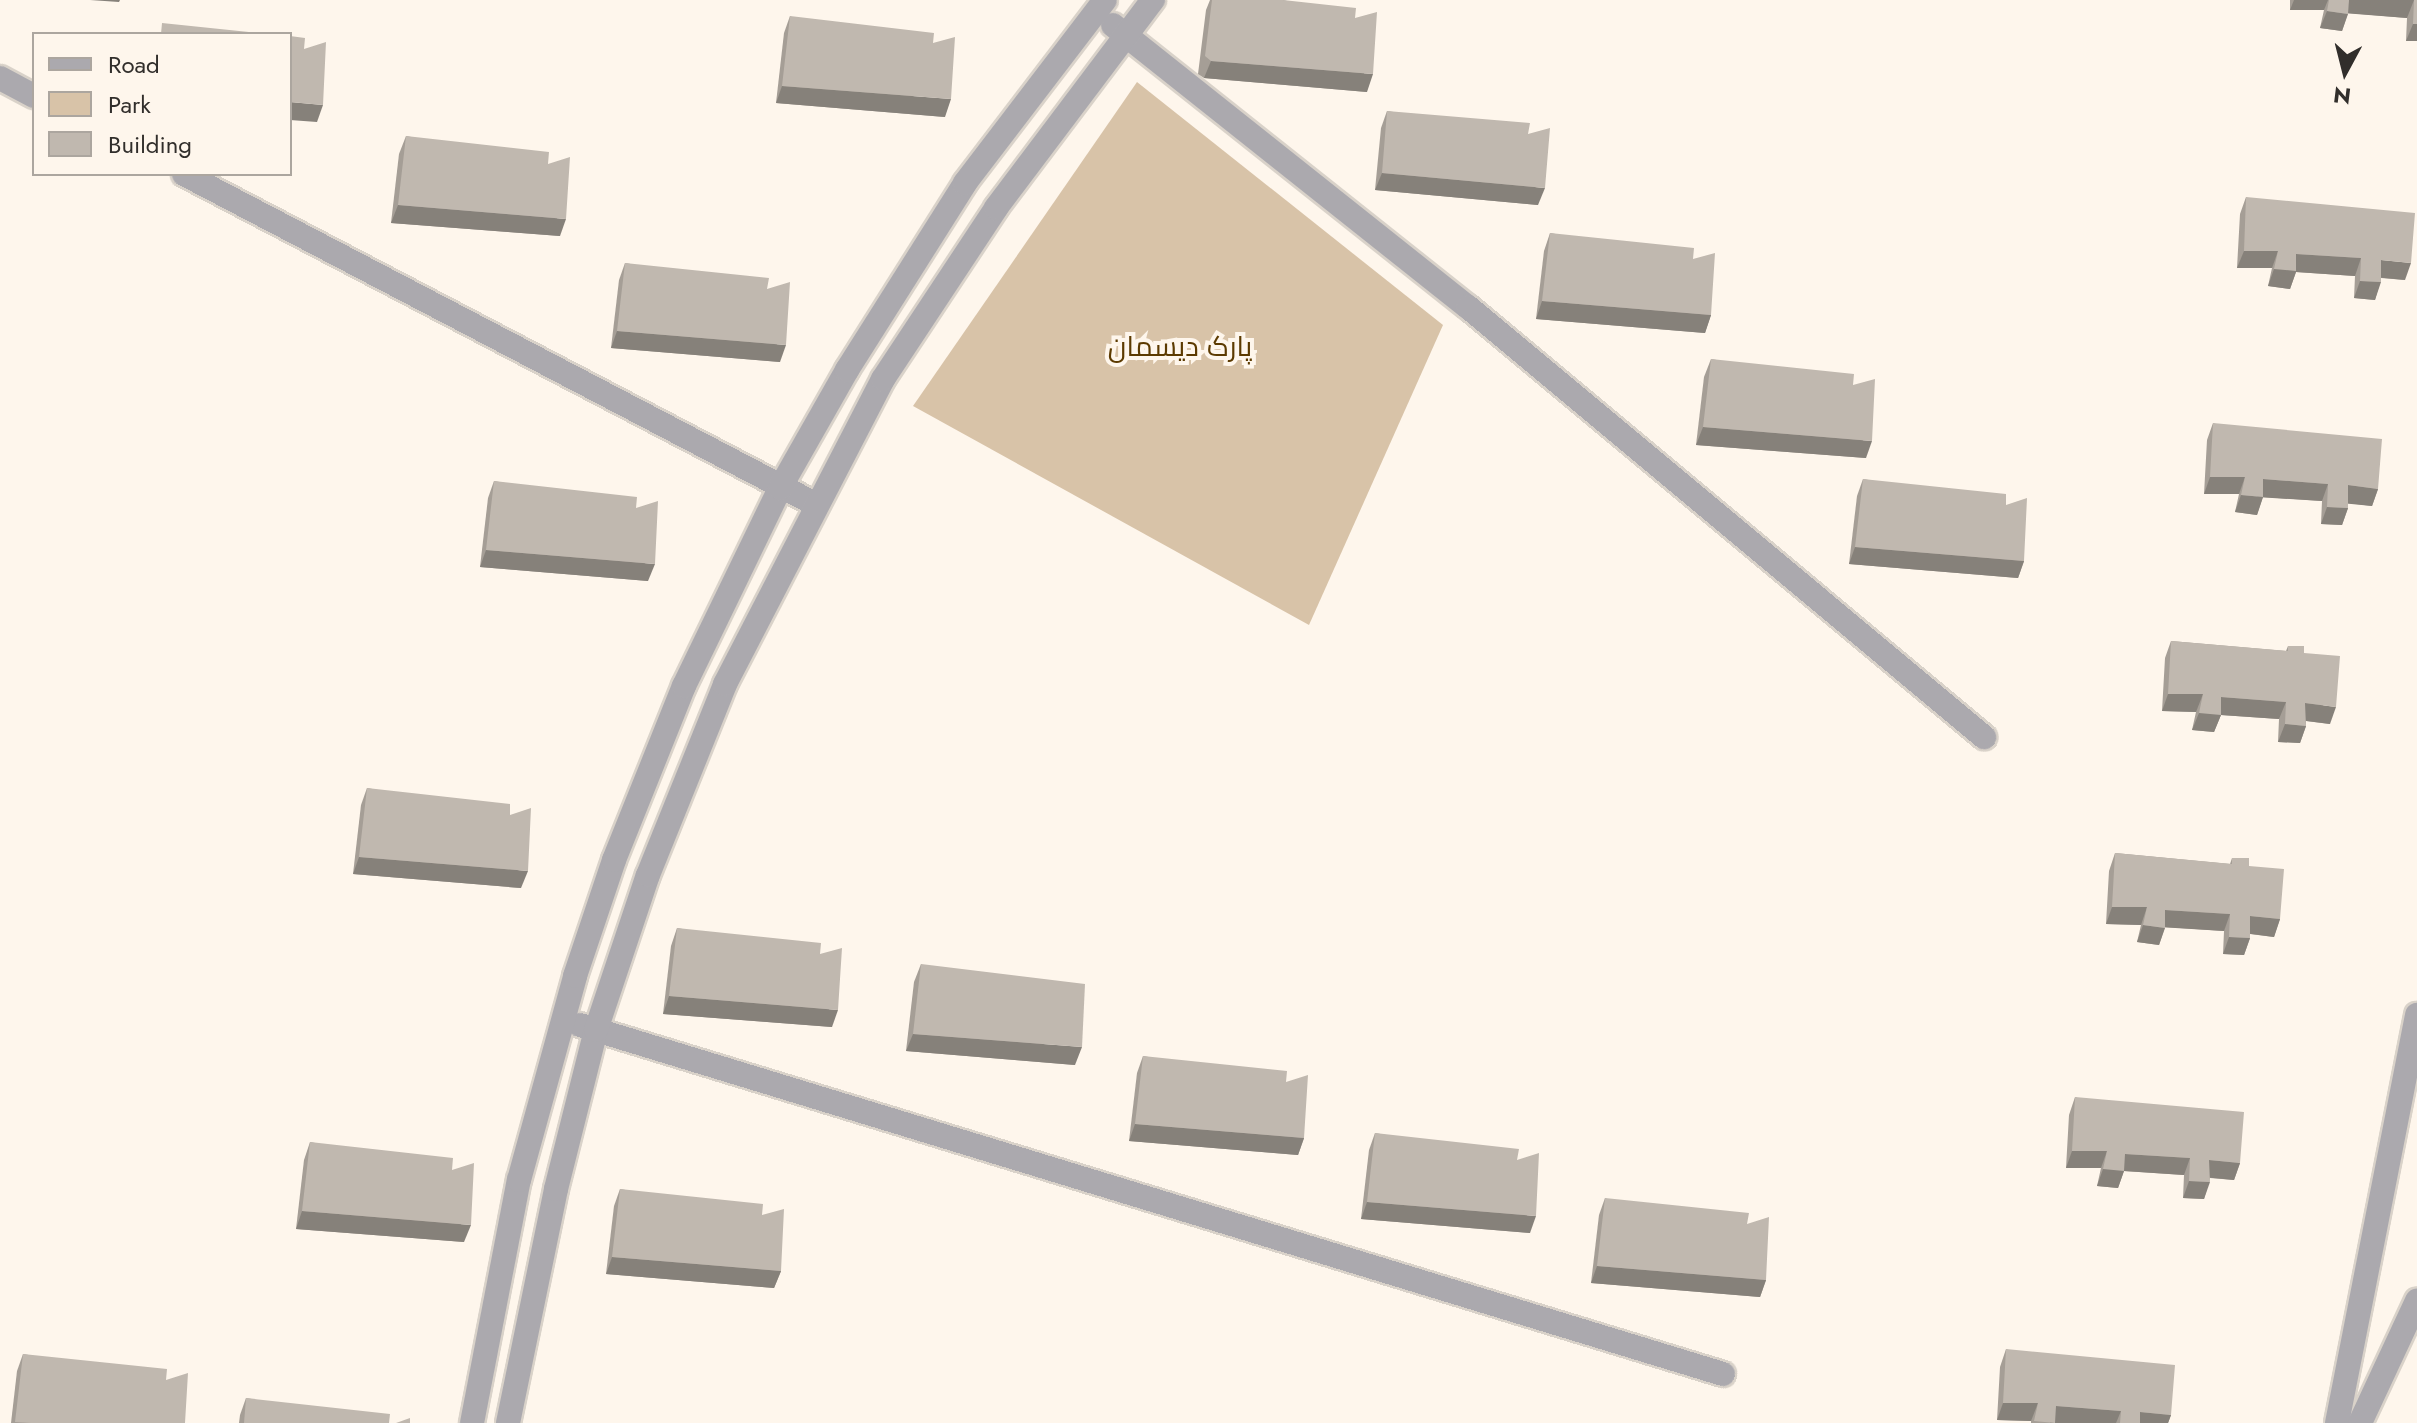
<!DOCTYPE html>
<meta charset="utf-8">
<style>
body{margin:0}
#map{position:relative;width:2417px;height:1423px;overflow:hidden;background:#fef6ec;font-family:Jost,Cairo,sans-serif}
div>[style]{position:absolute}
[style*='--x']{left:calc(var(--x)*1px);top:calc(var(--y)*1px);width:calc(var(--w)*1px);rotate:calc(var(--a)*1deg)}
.green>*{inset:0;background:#d8c3a8}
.roads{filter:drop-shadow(2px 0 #d9d2c9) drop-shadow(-2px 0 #d9d2c9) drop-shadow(0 2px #d9d2c9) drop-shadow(0 -2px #d9d2c9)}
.minor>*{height:24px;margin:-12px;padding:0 12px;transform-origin:12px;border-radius:12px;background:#aba9ae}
.wall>*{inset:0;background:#a59e96}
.shaded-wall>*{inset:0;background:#86817a}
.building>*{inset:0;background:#c0b8af}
span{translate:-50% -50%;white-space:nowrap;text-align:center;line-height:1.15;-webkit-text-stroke:8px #fef6ec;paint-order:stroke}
.park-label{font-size:28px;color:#5c3a00}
.legend{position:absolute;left:32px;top:32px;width:260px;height:144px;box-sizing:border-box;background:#fef6ec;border:2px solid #aca69f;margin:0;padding:10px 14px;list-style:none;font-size:24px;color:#312e2b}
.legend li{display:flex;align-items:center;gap:16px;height:40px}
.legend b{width:40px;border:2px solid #aca69f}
.north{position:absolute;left:2305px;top:32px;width:80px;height:80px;-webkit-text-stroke:6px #fef6ec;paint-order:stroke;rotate:187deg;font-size:22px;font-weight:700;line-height:32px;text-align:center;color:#312e2b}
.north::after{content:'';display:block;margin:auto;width:28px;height:36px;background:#312e2b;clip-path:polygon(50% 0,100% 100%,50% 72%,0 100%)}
</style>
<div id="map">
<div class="green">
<i style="clip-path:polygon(1137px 82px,1443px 325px,1309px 625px,913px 406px)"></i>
</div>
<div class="roads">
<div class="minor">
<i style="--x:1113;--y:25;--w:453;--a:38.5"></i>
<i style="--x:1468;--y:307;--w:672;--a:39.81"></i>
<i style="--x:0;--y:78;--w:38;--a:28"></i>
<i style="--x:184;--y:174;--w:714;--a:27.61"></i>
<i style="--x:580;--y:1025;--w:1195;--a:16.98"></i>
<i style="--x:472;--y:1423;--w:248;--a:-79.1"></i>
<i style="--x:519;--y:1180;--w:212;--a:-74.6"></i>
<i style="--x:575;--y:976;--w:122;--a:-71.4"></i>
<i style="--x:614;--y:860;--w:188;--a:-68.1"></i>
<i style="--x:684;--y:686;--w:220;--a:-64.1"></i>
<i style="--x:780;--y:488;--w:136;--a:-60.4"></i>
<i style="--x:847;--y:370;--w:221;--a:-57.7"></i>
<i style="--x:965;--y:183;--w:230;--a:-52.6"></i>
<i style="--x:508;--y:1423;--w:239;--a:-78.4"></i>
<i style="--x:556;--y:1189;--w:164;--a:-75.9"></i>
<i style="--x:596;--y:1030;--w:163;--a:-71.5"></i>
<i style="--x:648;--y:875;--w:206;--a:-68"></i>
<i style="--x:725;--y:684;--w:343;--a:-62.6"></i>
<i style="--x:883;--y:379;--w:205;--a:-56.5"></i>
<i style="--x:996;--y:208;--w:261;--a:-53"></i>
<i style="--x:2337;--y:1423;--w:416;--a:-78.9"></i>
<i style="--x:2360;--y:1423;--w:135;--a:-65"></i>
</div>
</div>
<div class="wall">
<i style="clip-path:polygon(1210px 0,1283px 0,1355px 18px,1367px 92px,1204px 78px,1198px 74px,1206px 10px)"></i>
<i style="clip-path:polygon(2290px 0,2417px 0,2417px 41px,2406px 41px,2407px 18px,2348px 13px,2342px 31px,2320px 28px,2324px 10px,2290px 10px)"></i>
<i style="clip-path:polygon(790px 16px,945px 117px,776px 103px,784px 33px)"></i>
<i style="clip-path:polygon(1387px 111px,1528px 134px,1538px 205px,1375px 190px,1381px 128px)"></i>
<i style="clip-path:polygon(406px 136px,548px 164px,560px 236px,391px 223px,399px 154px)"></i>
<i style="clip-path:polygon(2246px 197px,2405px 280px,2381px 278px,2375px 300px,2354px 298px,2355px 276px,2296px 272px,2290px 289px,2268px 286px,2272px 268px,2237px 268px,2240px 214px)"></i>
<i style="clip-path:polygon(1550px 233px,1693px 259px,1711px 315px,1705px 333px,1536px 319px,1544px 251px)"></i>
<i style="clip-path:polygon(625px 263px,767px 289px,780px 362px,611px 348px,619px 280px)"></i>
<i style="clip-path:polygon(1711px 359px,1853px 385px,1866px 458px,1696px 445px,1704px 377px)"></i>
<i style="clip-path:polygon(2213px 423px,2378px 489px,2372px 506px,2348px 503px,2348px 508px,2342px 525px,2321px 524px,2322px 501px,2263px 497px,2257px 515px,2235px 512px,2239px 494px,2204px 494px,2207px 440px)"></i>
<i style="clip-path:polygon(1863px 479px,2006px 505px,2024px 561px,2018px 578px,1849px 564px,1857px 496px)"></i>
<i style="clip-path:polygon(494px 481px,636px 508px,648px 581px,480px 567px,488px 498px)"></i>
<i style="clip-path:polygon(2171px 641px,2286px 651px,2288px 646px,2304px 653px,2330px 724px,2306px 721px,2306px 726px,2300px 743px,2278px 742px,2279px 719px,2221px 715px,2214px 732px,2192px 730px,2196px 712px,2162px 711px,2165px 658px)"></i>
<i style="clip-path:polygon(367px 788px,510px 815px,521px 888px,353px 874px,361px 805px)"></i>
<i style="clip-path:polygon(2115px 853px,2230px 864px,2232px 858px,2249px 866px,2280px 919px,2274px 937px,2250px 934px,2250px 938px,2244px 955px,2223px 954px,2224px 931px,2165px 927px,2159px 945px,2137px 942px,2141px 925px,2106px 924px,2109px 871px)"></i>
<i style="clip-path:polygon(677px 928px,820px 954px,832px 1027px,663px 1014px,671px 946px)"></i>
<i style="clip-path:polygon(921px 964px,1075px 1065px,906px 1051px,914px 982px)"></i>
<i style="clip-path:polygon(1143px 1056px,1286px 1082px,1304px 1138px,1298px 1155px,1129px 1141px,1137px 1073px)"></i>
<i style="clip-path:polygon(2075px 1097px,2240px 1163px,2234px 1180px,2210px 1178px,2204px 1199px,2183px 1198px,2184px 1175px,2124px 1171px,2118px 1188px,2097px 1186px,2101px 1168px,2066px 1168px,2069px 1115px)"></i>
<i style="clip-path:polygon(1375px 1133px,1517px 1160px,1530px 1233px,1361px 1219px,1369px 1150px)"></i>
<i style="clip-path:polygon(310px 1142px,452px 1170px,464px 1242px,296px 1229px,304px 1160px)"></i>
<i style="clip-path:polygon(620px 1189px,762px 1215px,781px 1271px,774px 1288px,606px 1274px,614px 1206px)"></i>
<i style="clip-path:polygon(1605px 1198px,1766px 1280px,1760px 1297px,1591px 1283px,1599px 1215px)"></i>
<i style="clip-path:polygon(2006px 1349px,2171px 1415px,2168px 1423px,2031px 1423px,2031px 1421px,1997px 1420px,2000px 1367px)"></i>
<i style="clip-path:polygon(23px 1354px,166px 1380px,185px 1423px,11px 1423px,17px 1371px)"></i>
<i style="clip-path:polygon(246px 1398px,389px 1423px,239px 1423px,240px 1415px)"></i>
</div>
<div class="shaded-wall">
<i style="clip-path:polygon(90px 0,120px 0,119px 2px)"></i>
<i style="clip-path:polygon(2294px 0,2328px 0,2324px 10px,2290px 10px)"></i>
<i style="clip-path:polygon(2347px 0,2414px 0,2407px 18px,2343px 13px)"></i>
<i style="clip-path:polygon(2327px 11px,2348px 14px,2342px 31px,2320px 28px)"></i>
<i style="clip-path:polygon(2413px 24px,2417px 24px,2417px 41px,2406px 41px)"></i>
<i style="clip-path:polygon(1211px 61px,1373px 74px,1367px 92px,1204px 78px)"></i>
<i style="clip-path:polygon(782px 86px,951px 99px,945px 117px,776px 103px)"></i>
<i style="clip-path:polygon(290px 102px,323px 105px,317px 122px,290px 120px)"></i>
<i style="clip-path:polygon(1382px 173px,1545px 188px,1538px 205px,1375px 190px)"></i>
<i style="clip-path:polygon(398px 205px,566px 219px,560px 236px,391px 223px)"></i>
<i style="clip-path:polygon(2244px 251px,2278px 251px,2272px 268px,2237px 268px)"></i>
<i style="clip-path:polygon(2296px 254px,2361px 258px,2355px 276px,2296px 272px,2290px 289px,2268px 286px,2274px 269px)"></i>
<i style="clip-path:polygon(2381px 260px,2411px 263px,2405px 280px,2374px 277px)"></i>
<i style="clip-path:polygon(2360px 281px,2381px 282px,2375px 300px,2354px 298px)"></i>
<i style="clip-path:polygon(1542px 301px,1711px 315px,1705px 333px,1536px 319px)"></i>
<i style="clip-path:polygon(617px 331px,786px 345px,780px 362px,611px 348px)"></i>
<i style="clip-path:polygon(1703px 427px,1872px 441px,1866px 458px,1696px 445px)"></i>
<i style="clip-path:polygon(2210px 477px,2245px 477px,2239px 494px,2204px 494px)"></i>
<i style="clip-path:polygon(2263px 479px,2328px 484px,2322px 501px,2257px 497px)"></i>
<i style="clip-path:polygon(2348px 485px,2378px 489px,2372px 506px,2341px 503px)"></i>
<i style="clip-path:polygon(2241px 495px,2263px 497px,2257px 515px,2235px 512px)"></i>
<i style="clip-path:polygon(2327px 507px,2348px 508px,2342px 525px,2321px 524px)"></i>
<i style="clip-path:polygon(1855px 547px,2024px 561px,2018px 578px,1849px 564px)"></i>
<i style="clip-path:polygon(486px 550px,655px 564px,648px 581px,480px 567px)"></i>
<i style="clip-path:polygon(2168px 694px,2203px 694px,2196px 712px,2162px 711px)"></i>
<i style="clip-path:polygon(2221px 697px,2286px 702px,2279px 719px,2221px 715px,2214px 732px,2192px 730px,2199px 713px)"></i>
<i style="clip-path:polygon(2305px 703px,2336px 707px,2330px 724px,2299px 720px)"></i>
<i style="clip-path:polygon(2285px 724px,2306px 726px,2300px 743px,2278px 742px)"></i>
<i style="clip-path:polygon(359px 857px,528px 871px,521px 888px,353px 874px)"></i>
<i style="clip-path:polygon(2112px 907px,2147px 907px,2141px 925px,2106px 924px)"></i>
<i style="clip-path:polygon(2165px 910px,2230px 914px,2224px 931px,2159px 927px)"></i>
<i style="clip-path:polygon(2250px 916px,2280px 919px,2274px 937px,2244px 933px)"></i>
<i style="clip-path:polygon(2143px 925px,2165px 928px,2159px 945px,2137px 942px)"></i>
<i style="clip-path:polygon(2229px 937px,2250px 938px,2244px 955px,2223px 954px)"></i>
<i style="clip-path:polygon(669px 996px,838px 1010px,832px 1027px,663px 1014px)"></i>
<i style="clip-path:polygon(913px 1034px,1082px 1047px,1075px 1065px,906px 1051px)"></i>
<i style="clip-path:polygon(1135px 1124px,1304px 1138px,1298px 1155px,1129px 1141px)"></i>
<i style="clip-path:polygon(2072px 1151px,2107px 1151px,2101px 1168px,2066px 1168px)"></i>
<i style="clip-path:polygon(2125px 1154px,2190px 1158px,2184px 1175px,2124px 1171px,2118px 1188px,2097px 1186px,2103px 1169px)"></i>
<i style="clip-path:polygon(2209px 1160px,2240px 1163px,2234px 1180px,2203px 1177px)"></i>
<i style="clip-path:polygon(2189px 1181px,2210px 1182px,2204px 1199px,2183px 1198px)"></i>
<i style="clip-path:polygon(1367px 1202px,1536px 1216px,1530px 1233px,1361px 1219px)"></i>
<i style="clip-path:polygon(302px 1211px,471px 1225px,464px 1242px,296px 1229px)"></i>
<i style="clip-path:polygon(612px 1257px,781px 1271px,774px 1288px,606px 1274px)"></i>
<i style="clip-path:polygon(1597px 1266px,1766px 1280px,1760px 1297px,1591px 1283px)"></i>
<i style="clip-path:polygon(2003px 1403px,2038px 1403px,2031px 1421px,1997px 1420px)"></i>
<i style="clip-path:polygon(2056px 1406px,2121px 1411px,2116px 1423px,2050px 1423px)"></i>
<i style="clip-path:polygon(2140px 1412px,2171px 1415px,2168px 1423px,2136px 1423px)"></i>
</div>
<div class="building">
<i style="clip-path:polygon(1212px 0,1283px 0,1356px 8px,1355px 18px,1377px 12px,1373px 74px,1211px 61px,1205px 56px)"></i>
<i style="clip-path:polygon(2329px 0,2349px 0,2348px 14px,2327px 11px)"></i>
<i style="clip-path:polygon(2409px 0,2417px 0,2417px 24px,2413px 24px,2414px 0)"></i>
<i style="clip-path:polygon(790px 16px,934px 33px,933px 43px,955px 37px,951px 99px,782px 86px)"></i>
<i style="clip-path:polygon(162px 23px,268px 34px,161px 34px)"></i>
<i style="clip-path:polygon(290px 36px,305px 38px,304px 49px,326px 42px,323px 105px,290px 102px)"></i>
<i style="clip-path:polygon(1387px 111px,1530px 123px,1528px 134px,1550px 128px,1545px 188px,1382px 173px)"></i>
<i style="clip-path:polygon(406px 136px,549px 152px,548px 164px,570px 157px,566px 219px,398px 205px)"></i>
<i style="clip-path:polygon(2246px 197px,2415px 213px,2411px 263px,2381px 260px,2381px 282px,2360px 281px,2361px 258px,2296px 254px,2296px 271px,2274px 269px,2278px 251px,2244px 251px)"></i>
<i style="clip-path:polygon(1550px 233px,1694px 248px,1693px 259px,1715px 253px,1711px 315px,1542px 301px)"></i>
<i style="clip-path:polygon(625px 263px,769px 278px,767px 289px,790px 282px,786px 345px,617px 331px)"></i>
<i style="clip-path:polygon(1711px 359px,1854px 374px,1853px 385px,1875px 379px,1872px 441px,1703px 427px)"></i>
<i style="clip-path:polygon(2213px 423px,2382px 439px,2378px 489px,2348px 485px,2348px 508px,2327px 507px,2328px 484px,2263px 479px,2263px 497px,2241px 495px,2245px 477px,2210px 477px)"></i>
<i style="clip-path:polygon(1863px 479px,2006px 494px,2006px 505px,2027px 498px,2024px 561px,1855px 547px)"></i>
<i style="clip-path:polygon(494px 481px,637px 497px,636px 508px,658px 501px,655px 564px,486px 550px)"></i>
<i style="clip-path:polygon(2171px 641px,2288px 651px,2288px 646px,2304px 646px,2304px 653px,2340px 656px,2336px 707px,2305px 703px,2306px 726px,2285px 724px,2286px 702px,2221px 697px,2221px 715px,2199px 713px,2203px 694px,2168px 694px)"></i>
<i style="clip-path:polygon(367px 788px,510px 804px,510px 815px,531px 808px,528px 871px,359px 857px)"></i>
<i style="clip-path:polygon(2115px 853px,2232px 864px,2232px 858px,2249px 858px,2249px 866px,2284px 869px,2280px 919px,2250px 916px,2250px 938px,2229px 937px,2230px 914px,2165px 910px,2165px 928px,2143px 925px,2147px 907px,2112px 907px)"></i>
<i style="clip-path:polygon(677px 928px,821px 943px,820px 954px,842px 948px,838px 1010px,669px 996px)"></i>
<i style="clip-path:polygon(921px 964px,1085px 984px,1082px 1047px,913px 1034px)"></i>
<i style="clip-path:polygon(1143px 1056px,1287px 1071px,1286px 1082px,1308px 1075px,1304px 1138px,1135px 1124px)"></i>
<i style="clip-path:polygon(2075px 1097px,2244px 1112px,2240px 1163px,2209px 1160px,2210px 1182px,2189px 1181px,2190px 1158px,2125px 1154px,2124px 1171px,2103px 1169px,2107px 1151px,2072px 1151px)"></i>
<i style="clip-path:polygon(1375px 1133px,1519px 1149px,1517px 1160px,1539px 1153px,1536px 1216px,1367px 1202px)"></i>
<i style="clip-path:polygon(310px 1142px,453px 1158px,452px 1170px,474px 1163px,471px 1225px,302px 1211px)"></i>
<i style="clip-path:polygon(620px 1189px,763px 1204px,762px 1215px,784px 1209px,781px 1271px,612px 1257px)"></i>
<i style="clip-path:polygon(1605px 1198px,1749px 1213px,1747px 1224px,1769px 1217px,1766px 1280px,1597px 1266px)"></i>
<i style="clip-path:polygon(2006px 1349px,2175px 1365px,2171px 1415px,2140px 1412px,2140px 1423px,2120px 1423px,2121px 1411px,2056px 1406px,2055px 1423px,2034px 1421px,2038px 1403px,2003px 1403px)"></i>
<i style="clip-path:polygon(23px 1354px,167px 1369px,166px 1380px,188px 1373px,185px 1423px,31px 1423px,15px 1422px)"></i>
<i style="clip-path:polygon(246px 1398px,390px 1414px,389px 1423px,244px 1423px)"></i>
<i style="clip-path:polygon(410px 1418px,410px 1423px,396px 1423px)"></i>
</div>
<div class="park-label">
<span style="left:1180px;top:347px">پارک دیسمان</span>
</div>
<ul class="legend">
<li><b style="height:10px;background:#aba9ae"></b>Road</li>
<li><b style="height:22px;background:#d8c3a8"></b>Park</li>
<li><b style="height:22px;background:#c0b8af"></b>Building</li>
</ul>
<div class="north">N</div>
</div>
